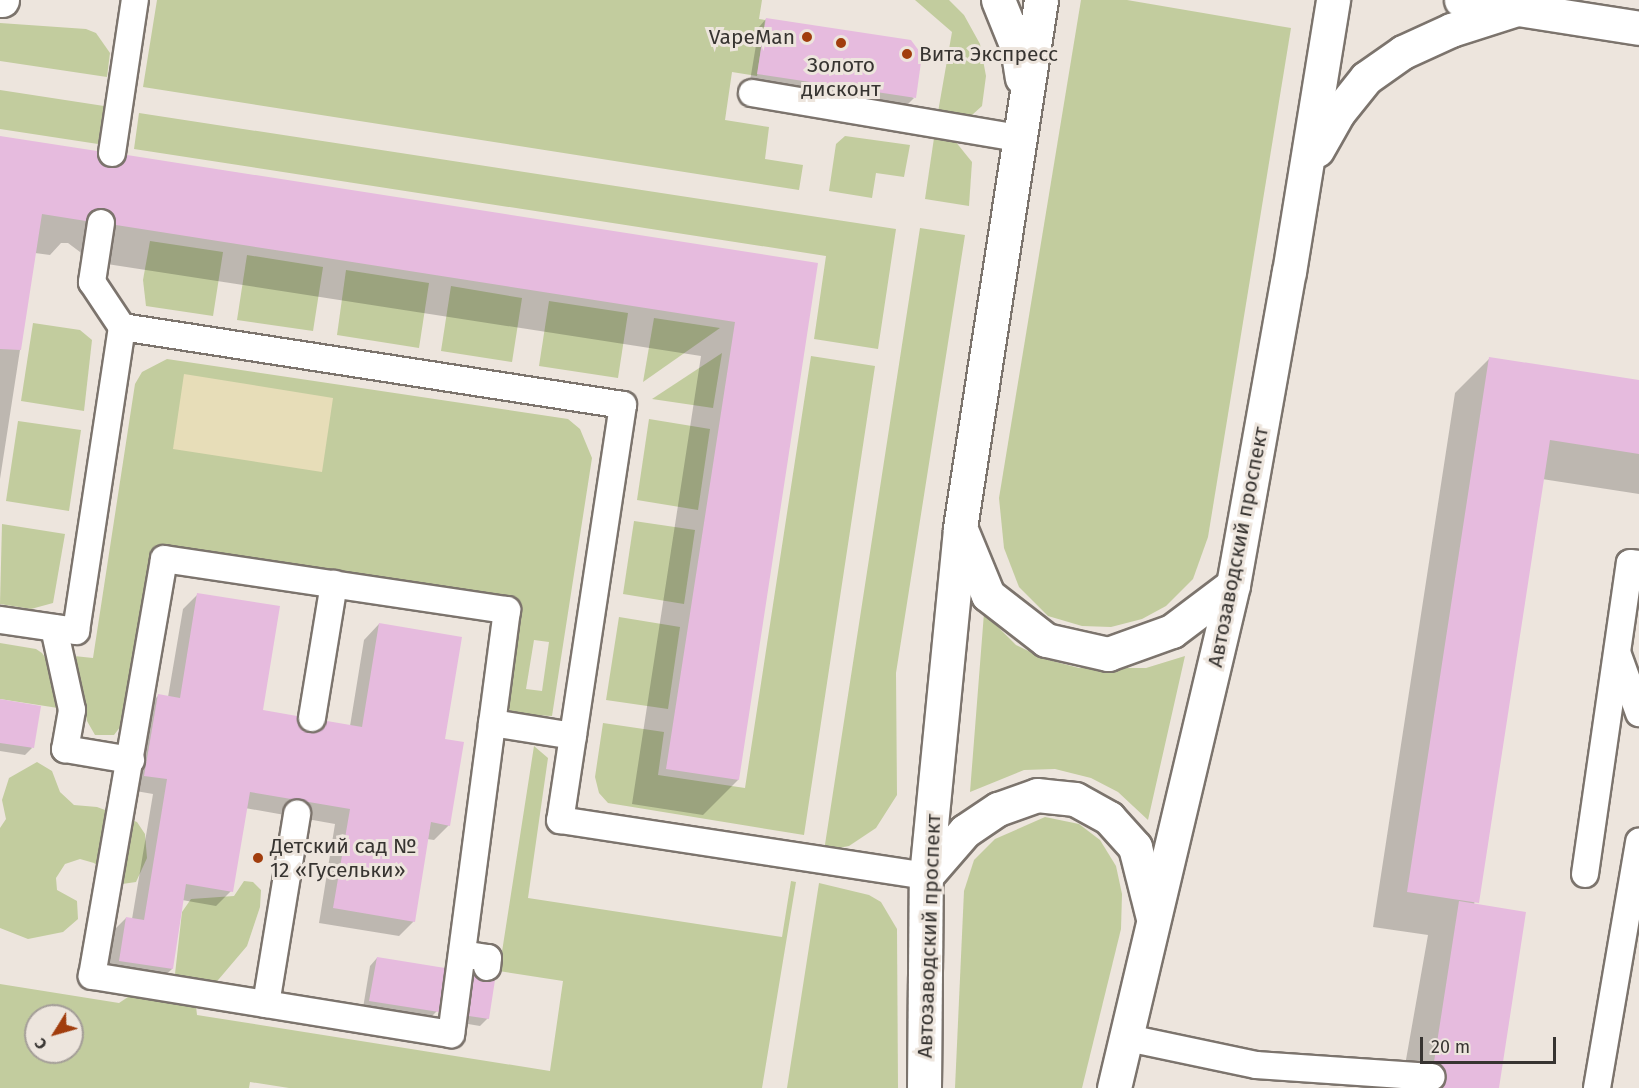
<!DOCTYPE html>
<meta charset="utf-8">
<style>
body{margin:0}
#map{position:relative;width:1639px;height:1088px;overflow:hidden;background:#ede5dd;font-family:"Fira Sans",sans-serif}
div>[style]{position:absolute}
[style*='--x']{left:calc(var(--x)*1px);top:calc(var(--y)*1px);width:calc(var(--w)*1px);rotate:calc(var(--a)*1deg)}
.green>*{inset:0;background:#c2cc9e}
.sand>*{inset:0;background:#e7ddb8}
.shadow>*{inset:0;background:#0003}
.building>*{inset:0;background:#e6bbde}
.roads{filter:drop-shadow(2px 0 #7c746d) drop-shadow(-2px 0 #7c746d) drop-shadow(0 2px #7c746d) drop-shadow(0 -2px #7c746d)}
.service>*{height:26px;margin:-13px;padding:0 13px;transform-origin:13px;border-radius:13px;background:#fff}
.minor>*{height:33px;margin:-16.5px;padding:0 16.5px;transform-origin:16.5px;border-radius:16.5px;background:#fff}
.tertiary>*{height:33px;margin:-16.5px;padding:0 16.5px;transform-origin:16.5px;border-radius:16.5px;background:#fff}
.secondary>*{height:33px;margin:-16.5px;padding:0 16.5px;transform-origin:16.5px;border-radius:16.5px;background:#fff}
.dots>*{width:16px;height:16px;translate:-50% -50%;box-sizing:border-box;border:3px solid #ede5dd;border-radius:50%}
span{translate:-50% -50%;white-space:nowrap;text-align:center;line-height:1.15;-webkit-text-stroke:6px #ede5dd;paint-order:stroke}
.poi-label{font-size:21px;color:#373431}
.right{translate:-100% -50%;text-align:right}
.left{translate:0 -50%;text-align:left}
.street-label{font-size:21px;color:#373431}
.north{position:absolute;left:24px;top:1004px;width:60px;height:60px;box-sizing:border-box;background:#ede5dd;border:2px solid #a49e98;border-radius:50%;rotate:233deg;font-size:16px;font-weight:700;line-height:24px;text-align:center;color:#373431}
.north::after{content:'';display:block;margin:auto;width:21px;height:27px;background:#a13d0d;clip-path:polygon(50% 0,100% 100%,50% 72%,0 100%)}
.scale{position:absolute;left:1420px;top:1037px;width:136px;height:27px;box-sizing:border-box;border:3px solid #373431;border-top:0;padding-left:8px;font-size:18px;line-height:21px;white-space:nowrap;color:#373431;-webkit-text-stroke:4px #ede5dd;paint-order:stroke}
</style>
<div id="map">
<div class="green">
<i style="clip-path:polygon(157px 0,762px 0,759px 19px,765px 20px,757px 76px,732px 72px,725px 120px,769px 127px,765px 159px,803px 165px,799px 190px,143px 87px)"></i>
<i style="clip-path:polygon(915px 0,949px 0,964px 15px,980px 44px,986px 76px,982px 106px,972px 115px,938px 112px,952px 32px)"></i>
<i style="clip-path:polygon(1081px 0,1127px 0,1291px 28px,1208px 537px,1193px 579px,1166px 606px,1142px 619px,1111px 627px,1082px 626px,1048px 616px,1019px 587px,1004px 548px,999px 498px)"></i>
<i style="clip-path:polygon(0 23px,86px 29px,96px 33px,110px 53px,107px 77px,0 61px)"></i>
<i style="clip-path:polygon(0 90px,104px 106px,98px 144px,0 129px)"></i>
<i style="clip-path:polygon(139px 113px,896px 229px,878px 349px,814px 339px,826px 256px,134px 149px)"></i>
<i style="clip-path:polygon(845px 136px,910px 145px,904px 177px,876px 173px,872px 198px,829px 191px,836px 144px)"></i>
<i style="clip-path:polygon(934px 138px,955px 141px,972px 162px,969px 206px,925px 199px)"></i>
<i style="clip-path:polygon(920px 228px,965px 235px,896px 673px,897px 795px,876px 828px,849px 846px,824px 851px)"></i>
<i style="clip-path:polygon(150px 241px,223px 252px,213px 316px,146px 306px,143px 280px)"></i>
<i style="clip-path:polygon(247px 255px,323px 267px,313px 331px,237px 320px)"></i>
<i style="clip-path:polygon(346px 270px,429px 283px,419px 348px,337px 335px)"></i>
<i style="clip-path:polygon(451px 286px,522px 298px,512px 362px,441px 351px)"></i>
<i style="clip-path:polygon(549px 301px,628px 313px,618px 378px,539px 366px)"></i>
<i style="clip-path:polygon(654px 318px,720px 328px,643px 382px)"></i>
<i style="clip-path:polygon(33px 323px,80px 330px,92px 340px,84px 411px,21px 401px)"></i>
<i style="clip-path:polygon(722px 353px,713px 408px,652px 399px)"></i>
<i style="clip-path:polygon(811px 356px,875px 366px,804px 835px,608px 803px,599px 793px,595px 777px,603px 723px,664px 732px,658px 775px,745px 788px)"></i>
<i style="clip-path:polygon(evenodd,167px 359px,568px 419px,580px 429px,592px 458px,552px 716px,514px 714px,508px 708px,505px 699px,519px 606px,154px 546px,127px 718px,114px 735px,95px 735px,87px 721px,74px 656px,93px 658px,135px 384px,142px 372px,167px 359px,534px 640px,549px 642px,542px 691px,526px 689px,534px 640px)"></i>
<i style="clip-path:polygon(649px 419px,710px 429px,698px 510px,637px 500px)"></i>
<i style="clip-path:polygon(18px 421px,81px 430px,69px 511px,6px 501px)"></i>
<i style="clip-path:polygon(634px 521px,695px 530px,684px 604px,623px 594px)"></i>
<i style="clip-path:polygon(2px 524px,65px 534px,53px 603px,31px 609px,0 604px)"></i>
<i style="clip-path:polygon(984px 613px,1016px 645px,1045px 659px,1079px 668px,1146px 668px,1185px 656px,1148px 820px,1118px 792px,1091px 778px,1055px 769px,1024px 770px,970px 792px)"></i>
<i style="clip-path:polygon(619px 617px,680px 627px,668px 709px,606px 700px)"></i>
<i style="clip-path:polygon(0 643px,36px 649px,42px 653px,47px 660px,58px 708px,0 699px)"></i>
<i style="clip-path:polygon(evenodd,534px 746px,548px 758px,528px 898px,782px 937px,791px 881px,796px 882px,762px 1088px,289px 1088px,250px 1082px,249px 1088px,0 1088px,0 984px,119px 1003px,131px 995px,141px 974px,175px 974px,182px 912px,191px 899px,234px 896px,244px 881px,253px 882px,261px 890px,260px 907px,247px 946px,196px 1006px,197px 1015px,550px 1071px,563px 981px,499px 971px,534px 746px,36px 1016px,72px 1016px,72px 1052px,36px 1052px,36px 1016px)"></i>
<i style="clip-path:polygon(37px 762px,52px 771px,60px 792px,74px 805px,97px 807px,137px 822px,145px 834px,147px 858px,136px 882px,122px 884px,94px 863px,80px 859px,65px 864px,56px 878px,57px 890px,77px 901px,78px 919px,63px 932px,28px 939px,0 928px,0 828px,6px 819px,2px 800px,9px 778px)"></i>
<i style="clip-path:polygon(1045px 817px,1079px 824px,1100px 840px,1116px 866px,1122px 894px,1121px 929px,1082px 1088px,955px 1088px,964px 891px,974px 860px,995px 839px)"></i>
<i style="clip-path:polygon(819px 883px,869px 895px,881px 902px,897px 929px,898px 1088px,787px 1088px)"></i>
</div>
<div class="sand">
<i style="clip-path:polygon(184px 374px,333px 398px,322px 472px,173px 449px)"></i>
</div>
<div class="shadow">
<i style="clip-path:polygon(766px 19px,914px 98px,907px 105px,750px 81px,759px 27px)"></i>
<i style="clip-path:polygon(0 138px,110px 169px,127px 157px,816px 264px,738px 780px,703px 815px,632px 804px,701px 356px,81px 260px,80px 252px,68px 243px,61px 243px,50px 255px,35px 253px,0 479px)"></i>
<i style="clip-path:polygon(1490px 358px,1639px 381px,1639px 494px,1542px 479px,1474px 905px,1497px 1088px,1401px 1088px,1428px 935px,1373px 927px,1455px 393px)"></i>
<i style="clip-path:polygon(198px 594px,261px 712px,310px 734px,327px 723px,350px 726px,364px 640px,379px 624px,444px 740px,449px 825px,434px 840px,427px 839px,414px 921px,399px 936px,319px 923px,335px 824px,245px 808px,231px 891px,216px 906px,182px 900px,172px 969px,156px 984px,105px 975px,111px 933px,126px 918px,132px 919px,153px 794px,130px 790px,143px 711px,158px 696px,168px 697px,183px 609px)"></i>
<i style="clip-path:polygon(0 701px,32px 748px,25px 755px,0 751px)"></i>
<i style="clip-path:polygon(377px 958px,437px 1011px,430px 1018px,363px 1008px,370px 966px)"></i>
<i style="clip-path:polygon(474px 976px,488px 1018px,480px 1026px,462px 1023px,467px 983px)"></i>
</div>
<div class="building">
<i style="clip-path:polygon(766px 18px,911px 40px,922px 55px,916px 98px,757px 74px)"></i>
<i style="clip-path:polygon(0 136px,97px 151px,102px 164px,110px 168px,123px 163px,127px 155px,818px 263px,739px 780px,666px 769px,735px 322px,116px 225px,111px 212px,103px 208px,90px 213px,86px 221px,42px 214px,21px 350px,0 349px)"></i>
<i style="clip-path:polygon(1489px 357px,1639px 380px,1639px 454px,1550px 440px,1479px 903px,1407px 892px)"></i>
<i style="clip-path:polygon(197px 593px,280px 606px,263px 710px,297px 716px,302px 729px,310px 733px,323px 728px,327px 721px,362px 727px,379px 623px,462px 637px,445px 739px,464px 742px,450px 826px,431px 822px,415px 922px,333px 908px,350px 809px,250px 792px,233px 892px,186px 884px,173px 969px,119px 961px,126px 917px,144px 920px,167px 779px,144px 776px,158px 694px,180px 698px)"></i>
<i style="clip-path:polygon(0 699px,41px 706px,34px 748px,0 743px)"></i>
<i style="clip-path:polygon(1459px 901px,1526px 912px,1499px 1088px,1442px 1088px,1446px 1071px,1434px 1062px)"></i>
<i style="clip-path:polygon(377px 957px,445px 968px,439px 1012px,369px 1001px)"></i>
<i style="clip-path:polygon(474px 974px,485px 982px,495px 980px,489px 1019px,469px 1016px)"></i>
</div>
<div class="roads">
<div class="service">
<i style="--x:752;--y:93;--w:271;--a:9.6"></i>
<i style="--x:112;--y:153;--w:155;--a:-81.5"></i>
<i style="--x:101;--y:223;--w:60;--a:98.7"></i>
<i style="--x:92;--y:282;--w:54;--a:56.3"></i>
<i style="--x:164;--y:559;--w:347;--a:8.5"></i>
<i style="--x:507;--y:610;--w:428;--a:97.5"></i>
<i style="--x:451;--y:1034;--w:364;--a:-170.8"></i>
<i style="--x:92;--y:976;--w:423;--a:-80.2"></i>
<i style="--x:0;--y:620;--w:77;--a:8.2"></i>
<i style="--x:76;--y:631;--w:307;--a:-81.4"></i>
<i style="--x:122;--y:327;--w:507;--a:8.85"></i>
<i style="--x:623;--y:405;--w:420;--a:98.6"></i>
<i style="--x:560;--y:820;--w:370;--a:8.7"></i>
<i style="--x:54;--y:628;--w:84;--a:77.6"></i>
<i style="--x:72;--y:710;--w:40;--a:100"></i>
<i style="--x:65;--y:749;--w:67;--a:9.5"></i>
<i style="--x:1618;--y:655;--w:62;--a:70.1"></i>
<i style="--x:312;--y:718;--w:136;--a:-80.7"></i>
<i style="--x:492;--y:723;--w:82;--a:9.1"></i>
<i style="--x:1585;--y:874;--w:314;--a:-81.8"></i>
<i style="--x:1630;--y:563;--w:9;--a:6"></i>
<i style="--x:462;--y:954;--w:26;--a:9"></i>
<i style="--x:488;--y:958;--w:9;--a:96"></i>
<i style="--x:266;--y:1004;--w:193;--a:-80.7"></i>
<i style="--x:1128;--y:1038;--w:131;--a:11.9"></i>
<i style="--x:1256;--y:1065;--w:176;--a:3.9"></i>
<i style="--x:1597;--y:1088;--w:250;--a:-80.3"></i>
</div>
<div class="minor">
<i style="--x:0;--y:0;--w:2;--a:0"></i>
</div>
<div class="tertiary">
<i style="--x:998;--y:0;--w:51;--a:68"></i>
<i style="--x:1017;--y:47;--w:31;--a:81"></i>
<i style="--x:1317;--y:150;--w:43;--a:-60.4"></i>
<i style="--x:1338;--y:113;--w:45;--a:-51.3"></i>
<i style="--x:1366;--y:78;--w:45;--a:-35.1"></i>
<i style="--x:1403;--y:52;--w:53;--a:-24.6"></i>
<i style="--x:1451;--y:30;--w:69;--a:-17.7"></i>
<i style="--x:962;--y:532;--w:68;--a:67.6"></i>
<i style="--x:988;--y:595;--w:73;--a:37.8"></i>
<i style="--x:1046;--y:640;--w:64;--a:12.7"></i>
<i style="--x:1108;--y:654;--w:68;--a:-19.8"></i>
<i style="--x:1172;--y:631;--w:76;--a:-37"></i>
<i style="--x:926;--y:876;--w:60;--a:-49.1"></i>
<i style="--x:965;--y:831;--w:40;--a:-34"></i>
<i style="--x:998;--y:809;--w:41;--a:-19.7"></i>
<i style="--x:1037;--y:795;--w:38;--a:6"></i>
<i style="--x:1075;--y:799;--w:39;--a:29"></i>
<i style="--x:1109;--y:818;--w:39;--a:48"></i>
<i style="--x:1135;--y:847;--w:73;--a:75.8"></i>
<i style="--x:924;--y:1088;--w:212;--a:-89.5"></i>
<i style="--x:926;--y:876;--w:350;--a:-84.4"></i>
<i style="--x:960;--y:528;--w:534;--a:-81.28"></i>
<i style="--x:1114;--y:1088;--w:517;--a:-76.69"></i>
<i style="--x:1233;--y:585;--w:318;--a:-79.9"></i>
<i style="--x:1289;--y:272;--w:276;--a:-80.8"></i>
</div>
<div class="secondary">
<i style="--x:1461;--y:0;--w:180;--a:8.9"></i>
</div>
</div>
<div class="dots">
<i style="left:807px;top:37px;background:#a13d0d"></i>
<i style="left:841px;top:43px;background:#a13d0d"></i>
<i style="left:907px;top:54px;background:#a13d0d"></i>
<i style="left:258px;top:858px;background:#a13d0d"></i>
</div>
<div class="poi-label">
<span class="right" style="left:795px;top:37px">VapeMan</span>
<span class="left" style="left:919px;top:54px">Вита Экспресс</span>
<span style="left:841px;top:77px">Золото<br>дисконт</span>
<span class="left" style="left:270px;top:858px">Детский сад №<br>12 «Гусельки»</span>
</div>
<div class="street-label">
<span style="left:1238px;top:547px;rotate:-79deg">Автозаводский проспект</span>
<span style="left:929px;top:936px;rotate:-88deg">Автозаводский проспект</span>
</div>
<div class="north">С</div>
<div class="scale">20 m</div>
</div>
